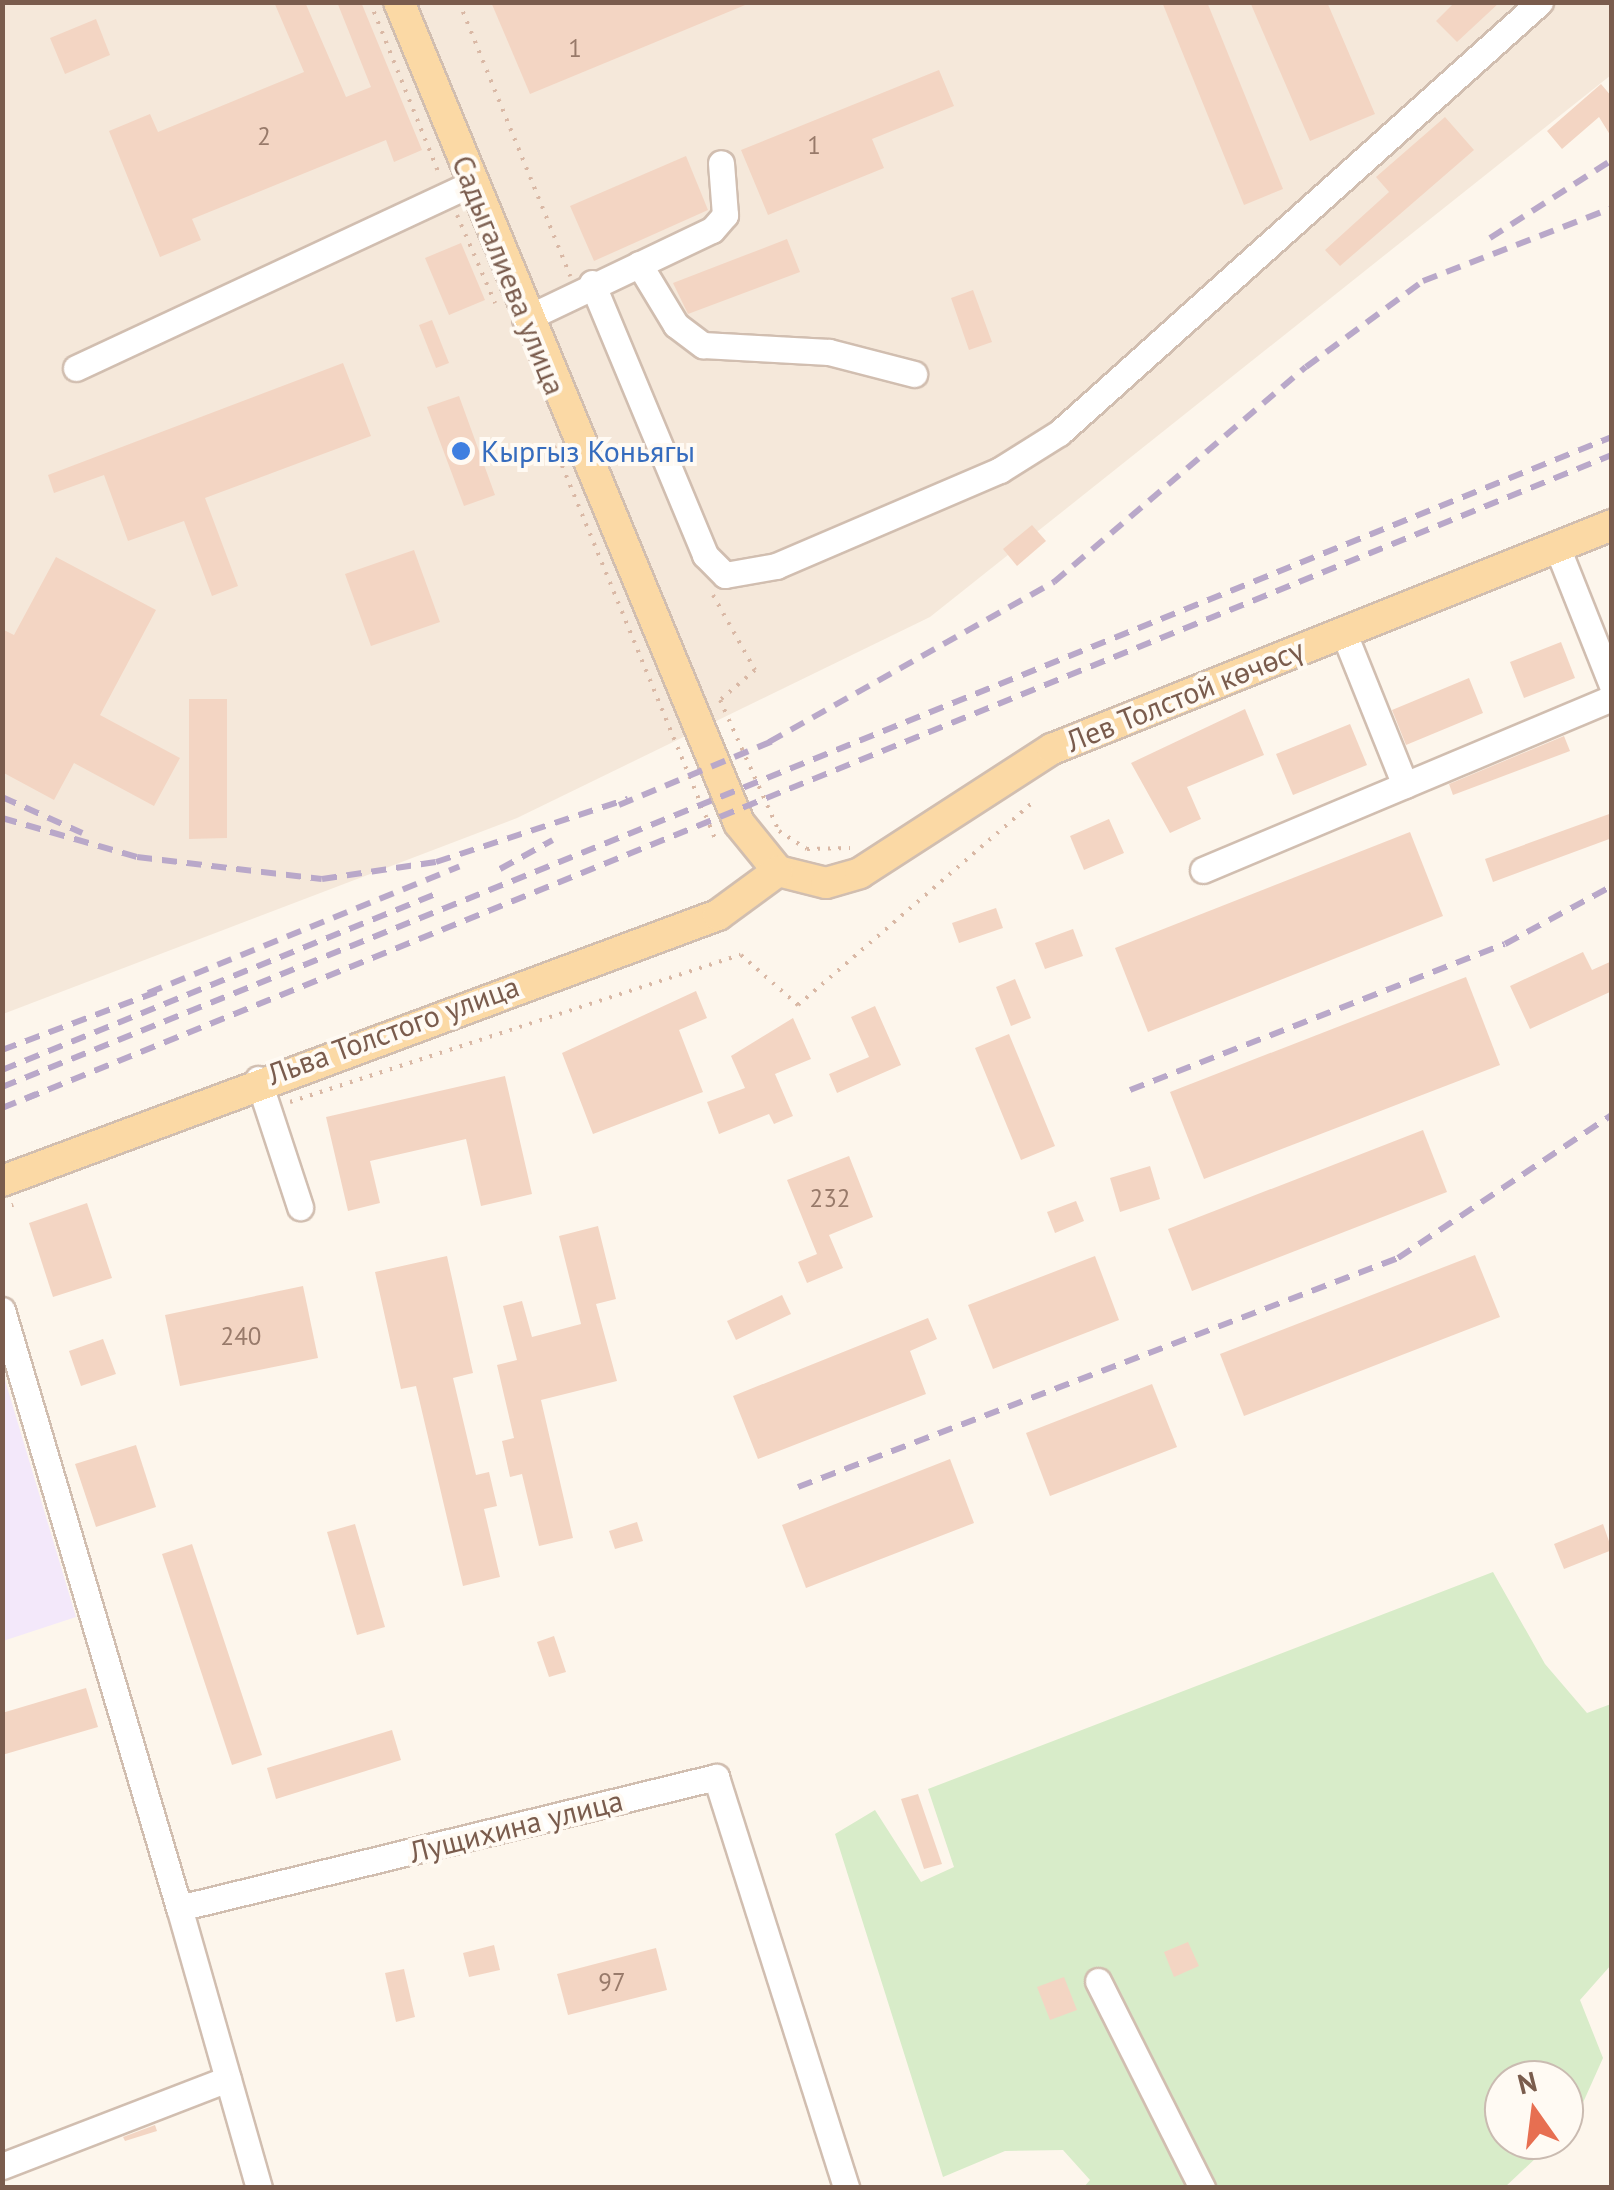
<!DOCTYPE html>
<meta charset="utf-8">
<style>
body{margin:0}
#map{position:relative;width:1614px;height:2190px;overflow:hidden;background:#fdf6ec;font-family:"PT Sans",sans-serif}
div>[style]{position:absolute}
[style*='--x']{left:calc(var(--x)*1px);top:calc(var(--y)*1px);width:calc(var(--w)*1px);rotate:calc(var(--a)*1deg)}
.residential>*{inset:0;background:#f5e8da}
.education>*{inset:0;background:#f3e8fa}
.green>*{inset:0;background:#d8ecc9}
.building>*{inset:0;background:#f3d5c3}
.path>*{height:4px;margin-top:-2px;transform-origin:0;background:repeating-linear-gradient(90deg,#d9b8a5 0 2.5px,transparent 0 10.5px)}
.roads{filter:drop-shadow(2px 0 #d1beb0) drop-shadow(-2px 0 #d1beb0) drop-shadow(0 2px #d1beb0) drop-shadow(0 -2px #d1beb0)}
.minor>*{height:25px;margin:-12.5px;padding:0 12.5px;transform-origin:12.5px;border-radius:12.5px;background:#fff}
.major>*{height:30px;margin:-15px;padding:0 15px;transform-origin:15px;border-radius:15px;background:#fbd9a5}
.rail>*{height:6px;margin-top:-3px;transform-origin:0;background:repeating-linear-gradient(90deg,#b9a8c9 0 15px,transparent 0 25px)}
.dots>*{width:28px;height:28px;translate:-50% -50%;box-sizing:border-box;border:5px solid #fffaf3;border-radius:50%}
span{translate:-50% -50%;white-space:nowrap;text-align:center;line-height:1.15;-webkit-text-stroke:8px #fffaf3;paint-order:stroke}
.number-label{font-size:25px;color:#987a6a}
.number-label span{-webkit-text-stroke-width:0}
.street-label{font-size:30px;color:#7a5c4d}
.shop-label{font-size:30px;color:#366cbe}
.left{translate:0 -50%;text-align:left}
.frame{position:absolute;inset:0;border:5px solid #7a5c4d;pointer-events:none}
.north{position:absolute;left:1484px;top:2060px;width:100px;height:100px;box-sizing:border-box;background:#fffaf3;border:2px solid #cabbb1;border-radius:50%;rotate:346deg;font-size:28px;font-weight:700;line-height:40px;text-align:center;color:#7a5c4d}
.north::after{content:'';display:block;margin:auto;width:35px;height:45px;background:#e76f51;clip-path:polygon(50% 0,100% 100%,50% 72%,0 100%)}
</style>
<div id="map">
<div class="residential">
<i style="clip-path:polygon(3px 3px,1611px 3px,1611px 75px,930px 617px,517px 818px,3px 1014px)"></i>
</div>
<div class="education">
<i style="clip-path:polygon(2px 1370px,76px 1617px,3px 1641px,2px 1641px)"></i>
</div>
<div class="green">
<i style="clip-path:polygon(1493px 1572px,1545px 1664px,1587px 1713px,1611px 1704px,1611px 1965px,1580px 2000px,1603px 2058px,1577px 2116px,1564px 2130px,1564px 2080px,1504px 2080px,1504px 2140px,1555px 2140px,1505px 2187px,1084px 2187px,1090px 2180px,1063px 2150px,1005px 2151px,943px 2177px,835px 1834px,875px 1810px,921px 1882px,954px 1867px,928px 1789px)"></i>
</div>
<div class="building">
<i style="clip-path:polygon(274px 2px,305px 2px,346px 97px,371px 87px,337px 2px,361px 2px,422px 150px,394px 162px,386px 140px,192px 219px,201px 240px,160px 257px,109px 131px,150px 114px,158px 132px,304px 72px)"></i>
<i style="clip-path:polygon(491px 2px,749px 2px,750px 3px,530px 94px)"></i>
<i style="clip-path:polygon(1162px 2px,1207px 2px,1283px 189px,1244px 205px)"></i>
<i style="clip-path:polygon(1250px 2px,1327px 2px,1375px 114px,1310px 141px)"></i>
<i style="clip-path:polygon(1455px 2px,1500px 2px,1457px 42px,1436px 21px)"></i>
<i style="clip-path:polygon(96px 19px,110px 55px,65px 74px,50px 38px)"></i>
<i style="clip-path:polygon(939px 70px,954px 106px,872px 139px,884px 168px,768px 215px,741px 150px)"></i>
<i style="clip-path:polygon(1601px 84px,1612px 97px,1612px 138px,1599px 117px,1562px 149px,1547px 131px)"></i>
<i style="clip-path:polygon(1445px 117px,1474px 150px,1340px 266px,1325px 250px,1389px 192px,1376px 177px)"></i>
<i style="clip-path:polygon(686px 156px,708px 210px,594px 261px,570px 206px)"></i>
<i style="clip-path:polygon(787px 239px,800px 272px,688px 314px,673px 283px)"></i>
<i style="clip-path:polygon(461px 243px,485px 300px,449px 315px,425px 258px)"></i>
<i style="clip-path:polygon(973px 290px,992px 342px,969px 350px,951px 298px)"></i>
<i style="clip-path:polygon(432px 320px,449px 363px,436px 368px,419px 325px)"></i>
<i style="clip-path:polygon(343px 363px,371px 436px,205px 498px,238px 586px,212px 596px,184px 521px,128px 541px,104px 475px,54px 493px,48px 475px)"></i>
<i style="clip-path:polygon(459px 396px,495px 495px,464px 506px,427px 407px)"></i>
<i style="clip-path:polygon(1032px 525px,1046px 541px,1017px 566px,1003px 549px)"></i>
<i style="clip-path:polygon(414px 550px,440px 622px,371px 646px,345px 574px)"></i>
<i style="clip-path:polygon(56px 557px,156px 610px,100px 715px,180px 758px,154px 806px,74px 763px,54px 800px,2px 772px,2px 629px,14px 635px)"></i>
<i style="clip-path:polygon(1561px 642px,1575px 678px,1524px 698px,1510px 662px)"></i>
<i style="clip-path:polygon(1469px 678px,1483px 713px,1406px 745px,1392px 710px)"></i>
<i style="clip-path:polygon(189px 699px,227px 699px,227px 838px,189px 839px)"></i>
<i style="clip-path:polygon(1245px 709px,1264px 755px,1187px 787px,1201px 819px,1170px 833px,1131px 763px)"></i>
<i style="clip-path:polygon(1350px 724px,1367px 765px,1293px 795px,1276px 754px)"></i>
<i style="clip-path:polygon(1564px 736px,1570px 751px,1453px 795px,1449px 784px)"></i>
<i style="clip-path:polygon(1612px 813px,1612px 838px,1493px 882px,1485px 859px)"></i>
<i style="clip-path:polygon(1109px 819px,1124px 853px,1084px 870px,1070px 836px)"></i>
<i style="clip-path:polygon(1410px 832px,1443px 916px,1148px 1032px,1115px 948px)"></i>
<i style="clip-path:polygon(996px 908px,1003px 928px,959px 943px,952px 923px)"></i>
<i style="clip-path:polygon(1073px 929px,1083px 956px,1045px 969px,1035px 943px)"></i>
<i style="clip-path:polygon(1583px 952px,1592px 970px,1612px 961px,1612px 991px,1530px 1029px,1510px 986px)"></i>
<i style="clip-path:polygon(1466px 977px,1500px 1065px,1204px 1179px,1170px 1092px)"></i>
<i style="clip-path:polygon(1015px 979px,1031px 1018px,1011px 1026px,996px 987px)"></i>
<i style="clip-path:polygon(696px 991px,707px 1018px,679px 1030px,703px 1092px,593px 1134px,562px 1053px)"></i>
<i style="clip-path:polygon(875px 1006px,901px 1065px,837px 1093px,829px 1074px,869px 1057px,851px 1017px)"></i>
<i style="clip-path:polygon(793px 1018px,811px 1059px,775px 1074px,793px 1116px,774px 1124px,769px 1114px,719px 1134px,707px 1102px,745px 1088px,731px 1056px)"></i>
<i style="clip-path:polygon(1009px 1034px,1055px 1146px,1021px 1160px,975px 1048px)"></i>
<i style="clip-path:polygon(505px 1076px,532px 1194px,481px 1206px,466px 1139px,370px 1161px,380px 1203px,348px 1211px,326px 1117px)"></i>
<i style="clip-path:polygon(1423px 1130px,1447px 1192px,1192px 1291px,1168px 1229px)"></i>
<i style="clip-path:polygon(849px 1156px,873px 1217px,829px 1235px,843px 1268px,807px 1283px,798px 1262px,817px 1254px,787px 1180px)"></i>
<i style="clip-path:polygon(1150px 1166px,1160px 1199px,1120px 1212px,1110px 1178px)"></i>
<i style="clip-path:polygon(1076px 1201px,1084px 1221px,1055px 1233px,1047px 1212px)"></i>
<i style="clip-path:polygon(87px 1203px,112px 1278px,53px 1297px,29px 1223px)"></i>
<i style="clip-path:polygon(598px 1226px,616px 1299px,596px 1304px,617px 1381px,541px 1400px,573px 1538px,539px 1546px,522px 1474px,510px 1477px,502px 1441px,514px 1438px,497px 1365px,517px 1360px,503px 1306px,522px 1301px,532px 1337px,581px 1324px,559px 1236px)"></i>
<i style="clip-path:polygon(1475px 1255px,1500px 1317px,1244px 1416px,1220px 1354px)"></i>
<i style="clip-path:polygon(447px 1256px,473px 1373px,453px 1378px,476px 1475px,489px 1472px,497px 1506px,484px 1509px,500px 1577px,463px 1586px,416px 1386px,401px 1389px,375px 1272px)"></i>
<i style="clip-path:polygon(1095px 1256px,1119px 1320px,993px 1369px,968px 1305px)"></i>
<i style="clip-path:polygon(303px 1286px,318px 1358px,180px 1386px,165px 1315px)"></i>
<i style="clip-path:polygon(782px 1295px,791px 1314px,736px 1340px,727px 1321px)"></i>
<i style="clip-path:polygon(928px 1318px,937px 1339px,910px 1351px,926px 1394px,758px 1459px,733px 1396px)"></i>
<i style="clip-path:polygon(103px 1339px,116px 1374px,81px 1386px,69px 1351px)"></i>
<i style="clip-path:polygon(1152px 1384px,1177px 1447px,1050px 1496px,1026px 1433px)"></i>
<i style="clip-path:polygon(136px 1445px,156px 1507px,96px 1527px,75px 1464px)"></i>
<i style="clip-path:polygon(950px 1459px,974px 1523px,806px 1588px,782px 1525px)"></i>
<i style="clip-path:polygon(637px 1522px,643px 1541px,615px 1549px,609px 1531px)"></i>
<i style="clip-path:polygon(355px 1524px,385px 1627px,357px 1635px,327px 1532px)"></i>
<i style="clip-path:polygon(1603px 1524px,1612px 1550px,1564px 1569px,1554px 1544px)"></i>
<i style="clip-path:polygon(192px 1544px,262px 1755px,232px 1765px,162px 1554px)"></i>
<i style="clip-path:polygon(554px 1636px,566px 1672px,549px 1677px,537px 1642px)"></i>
<i style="clip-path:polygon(86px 1688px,98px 1727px,2px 1755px,2px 1713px)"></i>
<i style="clip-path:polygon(392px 1730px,401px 1760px,276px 1799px,267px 1768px)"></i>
<i style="clip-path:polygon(918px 1794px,942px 1864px,924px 1869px,901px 1799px)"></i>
<i style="clip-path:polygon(1188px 1942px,1199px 1966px,1174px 1977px,1164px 1952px)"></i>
<i style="clip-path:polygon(494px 1945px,500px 1970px,469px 1977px,463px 1953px)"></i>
<i style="clip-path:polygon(656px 1948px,667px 1990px,568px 2015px,557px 1974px)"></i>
<i style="clip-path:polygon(404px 1969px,415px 2017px,396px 2022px,385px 1973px)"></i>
<i style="clip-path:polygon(1064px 1977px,1077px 2010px,1050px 2020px,1037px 1987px)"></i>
<i style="clip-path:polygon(155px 2125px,157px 2131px,125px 2141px,123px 2137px)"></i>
</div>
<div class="path">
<i style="--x:370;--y:2;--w:185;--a:68.1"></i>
<i style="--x:459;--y:2;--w:296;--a:67.9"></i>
<i style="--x:457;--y:215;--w:96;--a:66.6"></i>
<i style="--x:554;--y:446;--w:427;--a:67.7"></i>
<i style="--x:713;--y:595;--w:86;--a:60.8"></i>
<i style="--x:755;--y:670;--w:46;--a:139.4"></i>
<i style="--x:720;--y:700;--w:144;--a:65.8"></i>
<i style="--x:779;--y:831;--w:33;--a:33"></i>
<i style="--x:807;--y:849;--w:43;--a:-1.3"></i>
<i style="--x:290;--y:1102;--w:474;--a:-18.1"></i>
<i style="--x:741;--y:955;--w:76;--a:41.3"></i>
<i style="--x:798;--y:1005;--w:311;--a:-40.8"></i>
<i style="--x:2;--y:1209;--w:12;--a:-20"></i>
</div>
<div class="roads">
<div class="minor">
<i style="--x:639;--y:264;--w:71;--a:58.8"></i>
<i style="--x:676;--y:325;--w:34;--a:37"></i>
<i style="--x:703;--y:345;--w:126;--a:3.2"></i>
<i style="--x:829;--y:352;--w:88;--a:14.5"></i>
<i style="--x:592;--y:283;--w:295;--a:67.4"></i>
<i style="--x:705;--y:555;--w:28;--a:45"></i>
<i style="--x:725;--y:575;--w:52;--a:-10"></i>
<i style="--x:776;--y:566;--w:244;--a:-23.2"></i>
<i style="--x:1000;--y:470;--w:70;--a:-32.1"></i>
<i style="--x:1059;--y:433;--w:646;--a:-41.86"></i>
<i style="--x:525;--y:319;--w:207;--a:-25.5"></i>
<i style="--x:712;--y:230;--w:20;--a:-49"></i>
<i style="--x:725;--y:215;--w:52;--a:-94.4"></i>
<i style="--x:76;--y:368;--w:437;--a:-25"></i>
<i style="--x:1557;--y:547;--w:149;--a:68.3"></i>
<i style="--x:1343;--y:631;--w:166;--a:68.1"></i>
<i style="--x:1203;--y:870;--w:444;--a:-22.8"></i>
<i style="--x:258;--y:1079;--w:135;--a:71.8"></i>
<i style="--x:2;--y:1310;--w:624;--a:73.51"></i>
<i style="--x:1098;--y:1981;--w:232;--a:63.3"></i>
<i style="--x:2;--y:2166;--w:242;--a:-21.1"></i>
<i style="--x:259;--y:2188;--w:291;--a:-105.9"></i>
<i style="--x:179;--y:1908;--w:553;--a:-13.71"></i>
<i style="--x:716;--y:1777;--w:431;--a:72.4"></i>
</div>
<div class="major">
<i style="--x:399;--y:2;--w:889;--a:67.5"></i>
<i style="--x:739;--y:823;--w:62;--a:50.9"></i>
<i style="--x:778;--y:871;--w:49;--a:14"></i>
<i style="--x:826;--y:883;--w:35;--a:-16"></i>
<i style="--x:860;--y:873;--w:229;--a:-32.9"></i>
<i style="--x:1052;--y:749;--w:603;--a:-21.8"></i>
<i style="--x:2;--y:1181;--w:764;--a:-20.38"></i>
<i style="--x:718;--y:915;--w:74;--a:-36.3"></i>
</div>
</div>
<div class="rail">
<i style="--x:1490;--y:238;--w:145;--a:-32.6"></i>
<i style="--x:769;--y:742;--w:327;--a:-29.3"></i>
<i style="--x:1054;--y:582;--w:331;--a:-40.5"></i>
<i style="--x:1306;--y:367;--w:145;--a:-36.3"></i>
<i style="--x:1423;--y:281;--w:203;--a:-21.1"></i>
<i style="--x:2;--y:797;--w:88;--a:24.2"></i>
<i style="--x:619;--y:805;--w:174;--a:-22.6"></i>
<i style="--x:2;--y:818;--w:141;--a:16.1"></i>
<i style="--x:137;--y:857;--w:186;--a:6.8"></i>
<i style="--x:322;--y:879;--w:115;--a:-8.5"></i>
<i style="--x:436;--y:862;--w:202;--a:-18.2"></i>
<i style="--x:500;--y:869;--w:60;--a:-28.7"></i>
<i style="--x:148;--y:993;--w:336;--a:-22.1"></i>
<i style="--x:2;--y:1050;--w:171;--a:-20.6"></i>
<i style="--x:2;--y:1070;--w:468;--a:-22.1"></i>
<i style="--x:2;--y:1087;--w:1736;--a:-21.99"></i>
<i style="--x:1130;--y:1090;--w:402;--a:-21.3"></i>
<i style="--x:1505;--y:944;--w:122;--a:-28.5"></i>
<i style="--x:25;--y:1099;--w:1713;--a:-22.09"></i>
<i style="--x:2;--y:1108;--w:37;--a:-22"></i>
<i style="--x:798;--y:1487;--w:642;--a:-20.89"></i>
<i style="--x:1398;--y:1258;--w:257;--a:-33.8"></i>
</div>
<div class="dots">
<i style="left:461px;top:451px;background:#3f7fe0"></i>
</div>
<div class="number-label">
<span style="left:575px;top:48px">1</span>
<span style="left:264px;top:136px">2</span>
<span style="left:814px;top:145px">1</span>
<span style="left:830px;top:1198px">232</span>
<span style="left:241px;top:1336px">240</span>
<span style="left:612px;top:1982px">97</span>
</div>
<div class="street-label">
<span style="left:509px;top:275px;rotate:68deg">Садыгалиева улица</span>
<span style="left:1185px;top:695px;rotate:-22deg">Лев Толстой көчөсү</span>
<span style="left:393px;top:1030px;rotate:-20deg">Льва Толстого улица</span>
<span style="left:516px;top:1826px;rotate:-14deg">Лущихина улица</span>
</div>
<div class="shop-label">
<span class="left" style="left:481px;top:451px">Кыргыз Коньягы</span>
</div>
<div class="frame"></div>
<div class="north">N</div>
</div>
